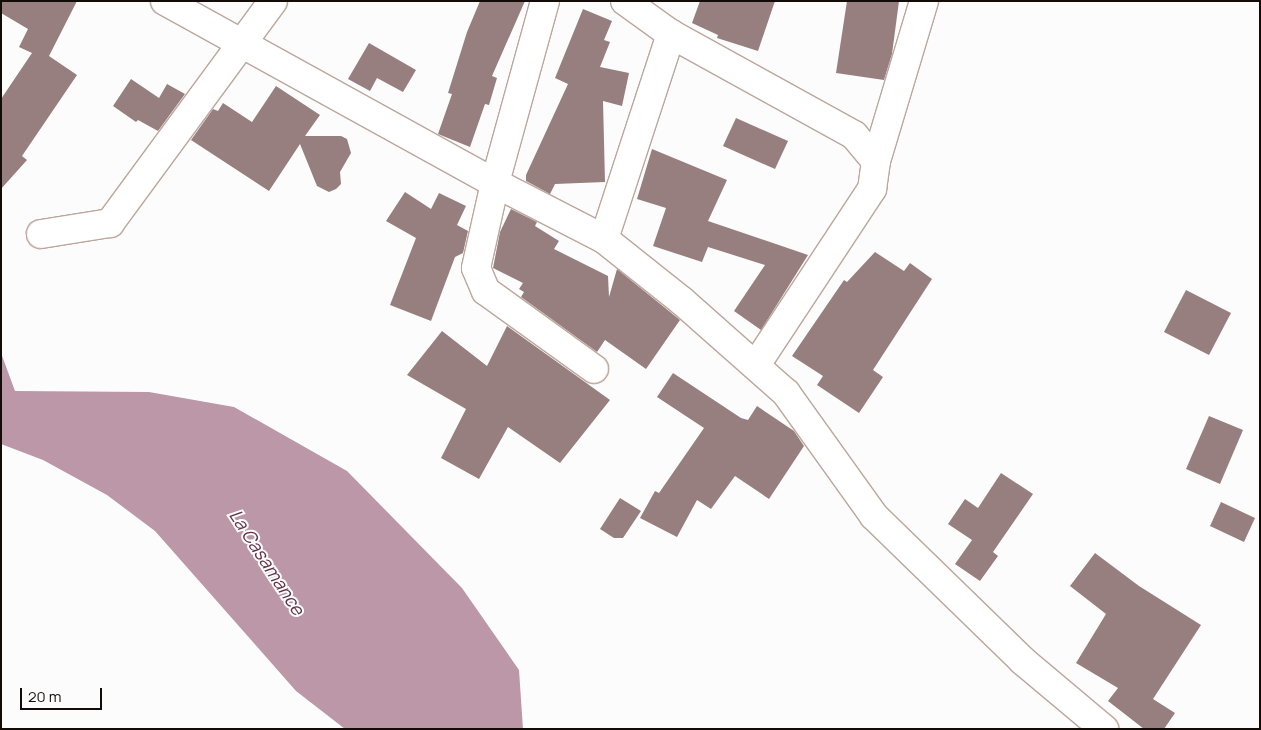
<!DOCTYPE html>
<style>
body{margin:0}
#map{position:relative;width:1261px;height:730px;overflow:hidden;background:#fcfcfc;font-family:Manrope,sans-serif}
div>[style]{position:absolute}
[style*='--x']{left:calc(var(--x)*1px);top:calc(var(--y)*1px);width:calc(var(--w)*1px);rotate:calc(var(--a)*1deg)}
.water>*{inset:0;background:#bb97a8}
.building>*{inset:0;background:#977f7f}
.roads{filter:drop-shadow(1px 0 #bca69c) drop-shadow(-1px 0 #bca69c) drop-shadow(0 1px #bca69c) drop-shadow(0 -1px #bca69c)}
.minor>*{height:28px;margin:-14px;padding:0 14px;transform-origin:14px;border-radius:14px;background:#fff}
span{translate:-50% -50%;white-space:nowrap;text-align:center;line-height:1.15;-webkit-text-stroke:4px #fcfcfc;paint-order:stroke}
.water-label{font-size:18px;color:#613049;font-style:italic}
.frame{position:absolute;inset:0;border:2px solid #130b08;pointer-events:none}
.scale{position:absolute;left:20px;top:688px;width:82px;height:22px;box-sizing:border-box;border:2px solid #130b08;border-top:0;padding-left:6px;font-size:15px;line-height:18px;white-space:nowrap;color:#130b08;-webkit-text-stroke:4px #fcfcfc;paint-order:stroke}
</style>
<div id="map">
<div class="water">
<i style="clip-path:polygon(1px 353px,15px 391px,149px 392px,234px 407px,347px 471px,462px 588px,519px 670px,523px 729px,345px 729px,296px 691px,155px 531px,107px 495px,43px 460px,1px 444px)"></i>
</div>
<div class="building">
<i style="clip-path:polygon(1px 1px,77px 1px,49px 56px,77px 75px,22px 156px,27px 160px,1px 189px,1px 99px,32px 53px,19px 47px,28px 29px,1px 13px)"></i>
<i style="clip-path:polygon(480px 1px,525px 1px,492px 76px,497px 78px,489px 105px,485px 104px,470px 147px,438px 134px,452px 94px,448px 93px,467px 32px)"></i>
<i style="clip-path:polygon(700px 1px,775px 1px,758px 51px,717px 38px,718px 35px,692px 23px)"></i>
<i style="clip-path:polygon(847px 1px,899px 1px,892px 54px,884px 80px,836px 73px)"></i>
<i style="clip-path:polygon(583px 9px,612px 21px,604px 40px,610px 42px,600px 67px,629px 73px,622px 106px,603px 101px,605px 182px,555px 184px,550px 194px,526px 181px,526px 175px,568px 84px,555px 78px)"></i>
<i style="clip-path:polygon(369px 43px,416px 70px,403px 92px,377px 78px,370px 91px,348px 79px)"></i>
<i style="clip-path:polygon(131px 79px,159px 98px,167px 84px,185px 94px,158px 131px,138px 120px,136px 122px,113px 106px)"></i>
<i style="clip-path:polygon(276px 86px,320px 115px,305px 136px,341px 136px,347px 139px,351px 153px,340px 172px,341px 184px,336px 189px,329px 192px,317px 186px,300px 144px,269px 191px,191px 140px,213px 109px,218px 111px,223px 103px,252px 122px)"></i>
<i style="clip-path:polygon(736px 118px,788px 141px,775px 169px,723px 146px)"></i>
<i style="clip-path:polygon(652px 149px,727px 180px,708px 221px,808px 255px,761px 330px,734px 311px,765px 265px,708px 247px,702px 262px,653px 246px,666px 208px,637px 199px)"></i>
<i style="clip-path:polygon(405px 192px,431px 209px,439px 193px,466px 206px,457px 225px,468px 231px,463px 253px,455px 257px,431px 321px,390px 305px,416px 238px,386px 221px)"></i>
<i style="clip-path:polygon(511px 209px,537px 222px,535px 226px,559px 241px,554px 249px,608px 276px,609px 297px,617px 269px,680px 320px,646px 369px,605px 340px,597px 352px,521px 297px,524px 292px,519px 289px,523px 283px,493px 268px,500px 232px)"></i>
<i style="clip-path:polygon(875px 252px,904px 271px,910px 263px,932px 279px,873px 370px,883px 377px,859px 413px,817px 385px,823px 376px,792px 356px,844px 280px,847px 282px)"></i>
<i style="clip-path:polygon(1186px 290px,1231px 313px,1209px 355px,1164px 332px)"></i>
<i style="clip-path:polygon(507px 326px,610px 400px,560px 463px,508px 427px,479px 479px,441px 458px,466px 409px,407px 375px,442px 331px,487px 366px)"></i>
<i style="clip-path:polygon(673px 373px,741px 418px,748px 420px,757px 406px,794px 431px,804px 446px,769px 499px,735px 476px,711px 509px,697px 500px,677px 537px,640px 518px,655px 491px,659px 493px,704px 428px,657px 397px)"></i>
<i style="clip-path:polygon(1209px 416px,1243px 430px,1220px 484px,1186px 469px)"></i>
<i style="clip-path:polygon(1001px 473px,1033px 494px,993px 552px,998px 556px,980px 581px,955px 564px,972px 540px,948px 524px,965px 499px,978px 508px)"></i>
<i style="clip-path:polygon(620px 498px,641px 511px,623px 538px,614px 538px,600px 529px)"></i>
<i style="clip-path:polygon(1221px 502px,1255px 518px,1244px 542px,1210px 526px)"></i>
<i style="clip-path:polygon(1095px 553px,1139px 586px,1201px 625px,1153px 699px,1175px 713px,1164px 729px,1144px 729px,1108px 701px,1118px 688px,1076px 663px,1106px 614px,1070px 586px)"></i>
</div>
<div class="roads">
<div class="minor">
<i style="--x:165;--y:1;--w:377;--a:28.9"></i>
<i style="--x:495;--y:183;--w:123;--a:27.2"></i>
<i style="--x:604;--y:239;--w:100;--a:38.5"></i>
<i style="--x:682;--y:301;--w:139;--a:41.5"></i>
<i style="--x:786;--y:393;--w:151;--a:54.4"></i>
<i style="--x:874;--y:516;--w:208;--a:44.2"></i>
<i style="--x:1023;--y:661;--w:106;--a:40"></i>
<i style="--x:545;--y:1;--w:189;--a:105.4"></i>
<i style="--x:495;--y:183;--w:87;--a:102.6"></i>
<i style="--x:476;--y:268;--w:25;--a:67"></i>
<i style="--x:486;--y:291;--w:133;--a:35.8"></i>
<i style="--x:625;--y:1;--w:57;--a:35.7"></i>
<i style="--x:671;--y:34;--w:209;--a:28.9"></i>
<i style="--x:854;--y:135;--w:34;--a:50"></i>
<i style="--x:876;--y:161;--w:28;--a:98"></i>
<i style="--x:872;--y:189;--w:211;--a:123.4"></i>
<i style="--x:876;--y:161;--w:167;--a:-73.3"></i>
<i style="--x:41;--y:234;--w:70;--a:-9.1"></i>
<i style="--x:110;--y:223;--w:275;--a:-53.7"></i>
<i style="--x:604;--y:239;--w:216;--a:-71.9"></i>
</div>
</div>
<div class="water-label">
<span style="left:267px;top:562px;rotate:57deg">La Casamance</span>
</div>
<div class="frame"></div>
<div class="scale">20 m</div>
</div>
